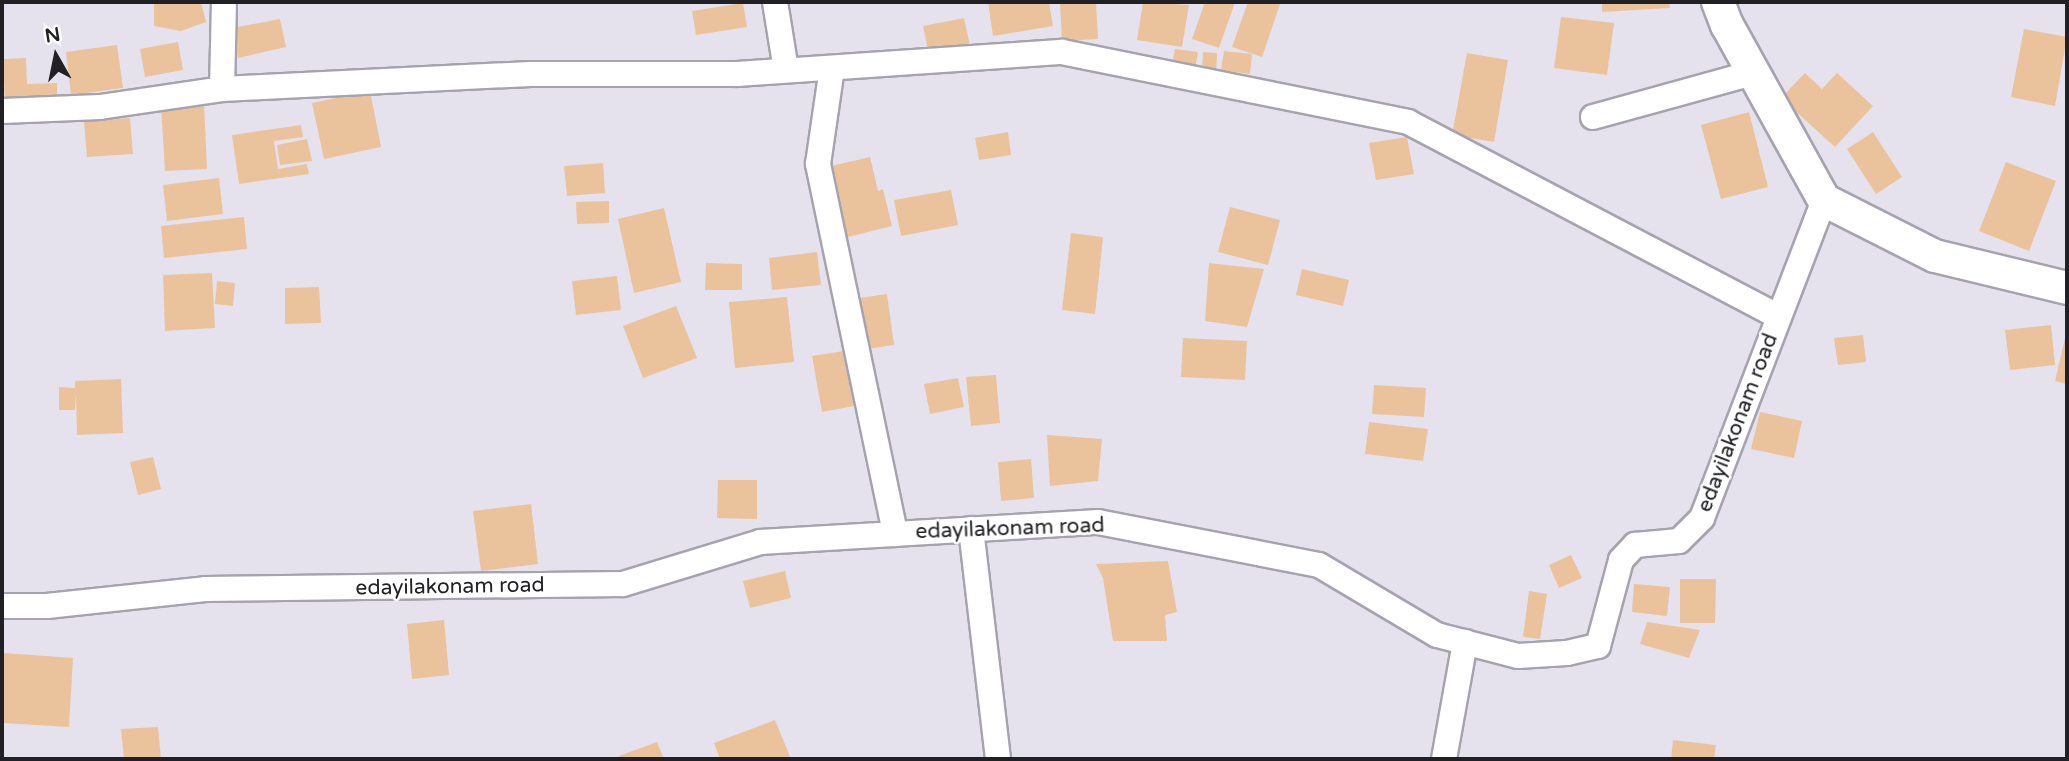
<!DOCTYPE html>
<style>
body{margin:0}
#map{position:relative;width:2069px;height:761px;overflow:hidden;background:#e5e2ee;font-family:"Varela Round",sans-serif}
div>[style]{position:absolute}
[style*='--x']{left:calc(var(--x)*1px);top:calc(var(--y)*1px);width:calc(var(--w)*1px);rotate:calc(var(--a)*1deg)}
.building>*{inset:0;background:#eac39d}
.roads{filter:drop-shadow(2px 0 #a6a3ae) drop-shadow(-2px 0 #a6a3ae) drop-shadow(0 2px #a6a3ae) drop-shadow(0 -2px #a6a3ae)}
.minor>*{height:24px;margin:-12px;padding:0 12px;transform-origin:12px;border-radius:12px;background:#fff}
.tertiary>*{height:32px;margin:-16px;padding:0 16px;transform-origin:16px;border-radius:16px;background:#fff}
span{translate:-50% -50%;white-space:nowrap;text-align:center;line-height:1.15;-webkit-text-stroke:5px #fff;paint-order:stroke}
.street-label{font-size:21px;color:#212024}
.frame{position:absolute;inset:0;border:4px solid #212024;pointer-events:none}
.north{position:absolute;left:21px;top:21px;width:70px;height:70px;-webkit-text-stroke:5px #fff;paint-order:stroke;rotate:351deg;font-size:19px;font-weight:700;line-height:28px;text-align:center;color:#212024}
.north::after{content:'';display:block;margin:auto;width:24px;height:32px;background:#212024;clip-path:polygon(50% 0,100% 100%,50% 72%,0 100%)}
</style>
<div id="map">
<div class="building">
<i style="clip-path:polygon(154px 2px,201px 2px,206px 22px,181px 31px,154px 26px)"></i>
<i style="clip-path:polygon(988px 2px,1049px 2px,1053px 26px,993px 36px)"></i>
<i style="clip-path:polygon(1060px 2px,1096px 2px,1098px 39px,1062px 41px)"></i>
<i style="clip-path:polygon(1143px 2px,1189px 5px,1182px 47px,1137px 40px)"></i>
<i style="clip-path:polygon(1205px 2px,1235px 2px,1219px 48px,1192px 39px)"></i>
<i style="clip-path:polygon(1248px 2px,1280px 4px,1262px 57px,1232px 47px)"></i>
<i style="clip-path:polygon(1602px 2px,1669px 2px,1670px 8px,1602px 12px)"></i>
<i style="clip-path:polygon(743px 3px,747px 27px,696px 35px,692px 11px)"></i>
<i style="clip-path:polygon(1561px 17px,1614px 23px,1607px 75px,1554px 68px)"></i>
<i style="clip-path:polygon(964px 18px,970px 46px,929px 55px,923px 26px)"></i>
<i style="clip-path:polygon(280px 19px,286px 47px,238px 58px,232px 28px)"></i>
<i style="clip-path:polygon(2024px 29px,2067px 37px,2055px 106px,2011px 97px)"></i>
<i style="clip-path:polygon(178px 42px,183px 70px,145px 77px,140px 49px)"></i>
<i style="clip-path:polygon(117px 45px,123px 88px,71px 95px,66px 52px)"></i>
<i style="clip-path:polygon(1175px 49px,1198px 52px,1194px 75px,1171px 71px)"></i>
<i style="clip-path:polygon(1224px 51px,1252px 54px,1250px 74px,1221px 70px)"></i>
<i style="clip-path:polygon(1203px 52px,1217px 53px,1216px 75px,1202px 74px)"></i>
<i style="clip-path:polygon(1467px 53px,1508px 60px,1494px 142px,1452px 135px)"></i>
<i style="clip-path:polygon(26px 58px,27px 84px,57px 83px,57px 100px,5px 102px,3px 59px)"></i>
<i style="clip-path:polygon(1805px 73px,1822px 89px,1837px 73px,1873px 106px,1835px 147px,1781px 98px)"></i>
<i style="clip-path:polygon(370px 91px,381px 147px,324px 159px,312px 103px)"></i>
<i style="clip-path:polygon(204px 104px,207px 169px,165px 171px,161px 106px)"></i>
<i style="clip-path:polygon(1749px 112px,1768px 187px,1721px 199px,1701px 125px)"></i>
<i style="clip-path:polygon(130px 118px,133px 154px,87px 157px,84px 122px)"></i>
<i style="clip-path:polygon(301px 125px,303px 137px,274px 141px,278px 169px,307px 164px,309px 174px,239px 184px,232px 135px)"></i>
<i style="clip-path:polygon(1008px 132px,1011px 155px,979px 160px,975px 138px)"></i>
<i style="clip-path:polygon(1873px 132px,1902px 177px,1876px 194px,1847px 149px)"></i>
<i style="clip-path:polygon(1407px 137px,1414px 174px,1376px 180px,1369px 143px)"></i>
<i style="clip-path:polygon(307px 139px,312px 161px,280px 165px,277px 145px)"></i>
<i style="clip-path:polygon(870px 157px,878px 191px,883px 189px,892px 226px,844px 238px,827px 167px)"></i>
<i style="clip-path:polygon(2006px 162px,2056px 181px,2029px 251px,1979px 231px)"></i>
<i style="clip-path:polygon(603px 163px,605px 193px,567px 196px,564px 166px)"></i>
<i style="clip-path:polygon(219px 178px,223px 214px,167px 221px,163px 185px)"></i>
<i style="clip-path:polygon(951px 190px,958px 225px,901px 236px,894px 200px)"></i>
<i style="clip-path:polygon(609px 201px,609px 223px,577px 224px,576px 202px)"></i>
<i style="clip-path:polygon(1230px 207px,1280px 220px,1268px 265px,1218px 252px)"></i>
<i style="clip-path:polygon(664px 208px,681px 282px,634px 293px,618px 219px)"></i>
<i style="clip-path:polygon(244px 217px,247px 249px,164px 258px,161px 226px)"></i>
<i style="clip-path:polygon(1071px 233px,1103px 237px,1095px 314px,1062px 310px)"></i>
<i style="clip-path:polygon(817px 252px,821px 285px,772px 290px,769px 258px)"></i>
<i style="clip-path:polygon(706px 263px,742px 264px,742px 290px,705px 290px)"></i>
<i style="clip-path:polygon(1209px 263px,1264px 269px,1247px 327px,1205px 321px)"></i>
<i style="clip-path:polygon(1302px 269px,1349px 280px,1343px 306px,1296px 295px)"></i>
<i style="clip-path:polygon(212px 273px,215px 328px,165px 331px,163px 275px)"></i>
<i style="clip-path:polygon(617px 276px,621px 310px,576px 315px,572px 281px)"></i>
<i style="clip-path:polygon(217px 281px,235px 283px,233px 306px,215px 304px)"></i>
<i style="clip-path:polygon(319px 287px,321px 323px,285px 324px,285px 288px)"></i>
<i style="clip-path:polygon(887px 294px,894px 345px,868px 349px,860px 298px)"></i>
<i style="clip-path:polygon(787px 297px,794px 362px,735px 368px,729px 302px)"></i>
<i style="clip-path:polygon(676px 306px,697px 358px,643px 378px,623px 326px)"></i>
<i style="clip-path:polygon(2051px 325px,2055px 365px,2010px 370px,2005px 330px)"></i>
<i style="clip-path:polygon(2066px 334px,2067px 335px,2067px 384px,2055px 381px)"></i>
<i style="clip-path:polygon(1863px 335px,1866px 362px,1838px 365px,1834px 338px)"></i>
<i style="clip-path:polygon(1183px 338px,1247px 341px,1245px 380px,1181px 377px)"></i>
<i style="clip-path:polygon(844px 351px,854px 406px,822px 412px,812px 356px)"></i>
<i style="clip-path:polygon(996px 375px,1000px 423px,971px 426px,966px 377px)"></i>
<i style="clip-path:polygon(958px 378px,964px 407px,930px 414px,924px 384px)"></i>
<i style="clip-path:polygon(121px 379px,123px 433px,77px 435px,76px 392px,75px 410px,59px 410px,59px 387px,75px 388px,75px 381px)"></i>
<i style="clip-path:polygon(1374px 385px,1426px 388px,1424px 417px,1372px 414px)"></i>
<i style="clip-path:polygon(1760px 412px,1802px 421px,1794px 458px,1751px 449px)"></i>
<i style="clip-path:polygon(1369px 422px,1428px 429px,1423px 461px,1365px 454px)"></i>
<i style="clip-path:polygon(1047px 435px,1102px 439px,1098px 481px,1050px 486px)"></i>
<i style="clip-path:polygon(153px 457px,161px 489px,138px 495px,130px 462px)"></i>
<i style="clip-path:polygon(1031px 459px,1034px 498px,1001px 501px,998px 462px)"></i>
<i style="clip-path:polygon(718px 480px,757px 480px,757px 519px,717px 518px)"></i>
<i style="clip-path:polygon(531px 504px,538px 564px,481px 571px,473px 511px)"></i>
<i style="clip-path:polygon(1571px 555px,1582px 578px,1559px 588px,1549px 565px)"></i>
<i style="clip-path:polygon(1168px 561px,1177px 612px,1165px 615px,1167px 641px,1113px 641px,1103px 578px,1096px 564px)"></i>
<i style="clip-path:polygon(785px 571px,791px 598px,750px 608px,743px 581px)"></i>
<i style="clip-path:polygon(1680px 579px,1716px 579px,1715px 623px,1680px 623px)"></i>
<i style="clip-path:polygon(1634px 584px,1670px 587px,1667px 616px,1632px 612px)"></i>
<i style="clip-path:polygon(1529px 591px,1547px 594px,1540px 639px,1523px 637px)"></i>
<i style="clip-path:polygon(444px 620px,449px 675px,412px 679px,407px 624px)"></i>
<i style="clip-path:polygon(1647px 622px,1700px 630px,1689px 658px,1640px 644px)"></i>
<i style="clip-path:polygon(4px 653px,73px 658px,69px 727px,2px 723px)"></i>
<i style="clip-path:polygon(775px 720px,791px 759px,720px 759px,714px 743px)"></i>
<i style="clip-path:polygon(158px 727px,161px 759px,124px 759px,121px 729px)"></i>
<i style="clip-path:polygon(1673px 740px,1716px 745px,1714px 759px,1671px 759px)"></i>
<i style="clip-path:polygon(657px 742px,664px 759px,620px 759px,619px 756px)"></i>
</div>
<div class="roads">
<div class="minor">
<i style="--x:775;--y:2;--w:69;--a:80.8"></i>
<i style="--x:832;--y:68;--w:97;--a:98.3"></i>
<i style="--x:818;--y:164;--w:378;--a:78.2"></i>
<i style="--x:222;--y:89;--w:87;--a:-88.7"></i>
<i style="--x:2;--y:111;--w:98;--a:-2.3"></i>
<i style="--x:100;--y:107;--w:123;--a:-8.4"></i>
<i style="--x:222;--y:89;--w:309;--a:-2.8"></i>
<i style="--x:531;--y:74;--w:207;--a:0"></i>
<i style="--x:738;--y:74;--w:325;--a:-3.9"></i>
<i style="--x:1062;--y:52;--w:353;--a:11.4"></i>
<i style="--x:1408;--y:122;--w:419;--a:27.7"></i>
<i style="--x:1593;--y:117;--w:166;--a:-15.4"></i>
<i style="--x:971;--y:529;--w:232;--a:83.3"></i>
<i style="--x:2;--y:606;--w:45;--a:0"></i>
<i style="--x:47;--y:606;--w:159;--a:-6.1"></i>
<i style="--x:205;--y:589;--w:418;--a:-0.7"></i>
<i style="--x:623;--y:584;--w:143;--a:-17"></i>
<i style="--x:760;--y:542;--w:339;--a:-3.4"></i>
<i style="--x:1098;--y:522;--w:225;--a:11"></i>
<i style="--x:1319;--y:565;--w:137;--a:30.7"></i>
<i style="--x:1437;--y:635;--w:84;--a:14.5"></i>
<i style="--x:1518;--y:656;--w:49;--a:-3.5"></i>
<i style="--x:1567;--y:653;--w:32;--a:-13"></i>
<i style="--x:1598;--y:646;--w:89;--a:-75"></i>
<i style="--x:1621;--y:560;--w:21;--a:-47"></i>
<i style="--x:1635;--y:545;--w:44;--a:-5.2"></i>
<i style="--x:1679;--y:541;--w:33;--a:-45"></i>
<i style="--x:1702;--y:518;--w:341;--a:-69"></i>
<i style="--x:1444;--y:759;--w:119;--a:-79.8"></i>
</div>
<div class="tertiary">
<i style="--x:1718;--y:2;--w:25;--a:69"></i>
<i style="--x:1727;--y:25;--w:200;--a:61"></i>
<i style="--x:1824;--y:200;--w:124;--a:26.8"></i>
<i style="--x:1935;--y:256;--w:136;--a:13.6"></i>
</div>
</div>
<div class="street-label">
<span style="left:1738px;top:423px;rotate:-69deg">edayilakonam road</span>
<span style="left:1010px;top:529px;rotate:-2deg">edayilakonam road</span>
<span style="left:450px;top:587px;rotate:-1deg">edayilakonam road</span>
</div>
<div class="frame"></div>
<div class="north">N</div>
</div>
